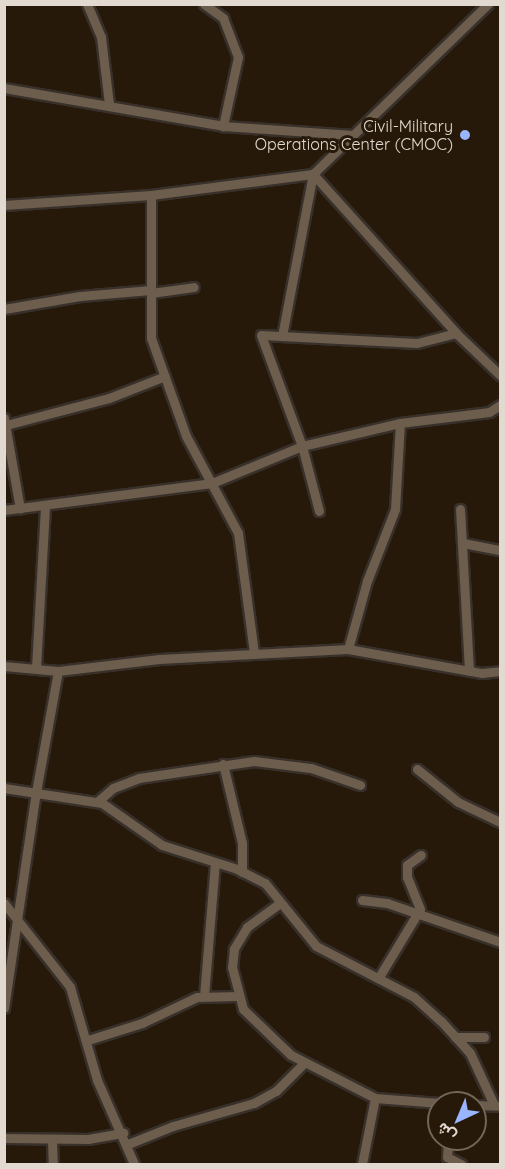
<!DOCTYPE html>
<meta charset="utf-8">
<style>
body{margin:0}
#map{position:relative;width:505px;height:1169px;overflow:hidden;background:#26190a;font-family:Quicksand,Vazirmatn,sans-serif}
div>[style]{position:absolute}
[style*='--x']{left:calc(var(--x)*1px);top:calc(var(--y)*1px);width:calc(var(--w)*1px);rotate:calc(var(--a)*1deg)}
.roads{filter:drop-shadow(2px 0 #38302a) drop-shadow(-2px 0 #38302a) drop-shadow(0 2px #38302a) drop-shadow(0 -2px #38302a)}
.street>*{height:9px;margin:-4.5px;padding:0 4.5px;transform-origin:4.5px;border-radius:4.5px;background:#6c5d4c}
.dots>*{width:16px;height:16px;translate:-50% -50%;box-sizing:border-box;border:3px solid #26190a;border-radius:50%}
span{translate:-50% -50%;white-space:nowrap;text-align:center;line-height:1.15;-webkit-text-stroke:6px #26190a;paint-order:stroke}
.poi-label{font-size:16px;color:#e2dad0}
.right{translate:-100% -50%;text-align:right}
.frame{position:absolute;inset:0;border:6px solid #e2dad0;pointer-events:none}
.north{position:absolute;left:427px;top:1091px;width:60px;height:60px;box-sizing:border-box;background:#26190a;border:2px solid #716659;border-radius:50%;rotate:224deg;font-size:16px;font-weight:700;line-height:24px;text-align:center;color:#e2dad0}
.north::after{content:'';display:block;margin:auto;width:21px;height:27px;background:#98b5fd;clip-path:polygon(50% 0,100% 100%,50% 72%,0 100%)}
</style>
<div id="map">
<div class="roads">
<div class="street">
<i style="--x:87;--y:4;--w:36;--a:67"></i>
<i style="--x:101;--y:37;--w:67;--a:83.2"></i>
<i style="--x:204;--y:4;--w:24;--a:36"></i>
<i style="--x:223;--y:18;--w:42;--a:69"></i>
<i style="--x:238;--y:57;--w:71;--a:102.3"></i>
<i style="--x:4;--y:88;--w:222;--a:9.8"></i>
<i style="--x:223;--y:126;--w:130;--a:4"></i>
<i style="--x:313;--y:174;--w:214;--a:48"></i>
<i style="--x:456;--y:333;--w:61;--a:43.7"></i>
<i style="--x:151;--y:195;--w:143;--a:90"></i>
<i style="--x:151;--y:338;--w:104;--a:70.3"></i>
<i style="--x:186;--y:436;--w:110;--a:61.8"></i>
<i style="--x:238;--y:533;--w:121;--a:82.4"></i>
<i style="--x:4;--y:205;--w:147;--a:-3.9"></i>
<i style="--x:151;--y:195;--w:163;--a:-7.4"></i>
<i style="--x:313;--y:174;--w:244;--a:-44.2"></i>
<i style="--x:151;--y:293;--w:43;--a:-7.9"></i>
<i style="--x:4;--y:309;--w:77;--a:-9.7"></i>
<i style="--x:80;--y:296;--w:71;--a:-4.8"></i>
<i style="--x:282;--y:336;--w:165;--a:-79.2"></i>
<i style="--x:4;--y:418;--w:92;--a:80"></i>
<i style="--x:6;--y:425;--w:106;--a:-14.7"></i>
<i style="--x:109;--y:398;--w:60;--a:-21.4"></i>
<i style="--x:460;--y:509;--w:162;--a:86.8"></i>
<i style="--x:4;--y:510;--w:210;--a:-7.4"></i>
<i style="--x:212;--y:483;--w:97;--a:-22.3"></i>
<i style="--x:302;--y:446;--w:101;--a:-13.2"></i>
<i style="--x:400;--y:423;--w:90;--a:-7"></i>
<i style="--x:489;--y:412;--w:13;--a:-32"></i>
<i style="--x:319;--y:511;--w:67;--a:-104.7"></i>
<i style="--x:302;--y:446;--w:118;--a:-110.3"></i>
<i style="--x:261;--y:335;--w:156;--a:2.9"></i>
<i style="--x:417;--y:343;--w:40;--a:-14.4"></i>
<i style="--x:463;--y:543;--w:38;--a:11"></i>
<i style="--x:348;--y:649;--w:71;--a:-74.4"></i>
<i style="--x:367;--y:581;--w:77;--a:-68.7"></i>
<i style="--x:395;--y:509;--w:86;--a:-86.7"></i>
<i style="--x:4;--y:666;--w:54;--a:5.3"></i>
<i style="--x:58;--y:671;--w:102;--a:-6.8"></i>
<i style="--x:159;--y:659;--w:189;--a:-3"></i>
<i style="--x:348;--y:649;--w:136;--a:10.2"></i>
<i style="--x:482;--y:673;--w:18;--a:-6"></i>
<i style="--x:36;--y:668;--w:161;--a:-86.8"></i>
<i style="--x:223;--y:764;--w:81;--a:76.5"></i>
<i style="--x:242;--y:843;--w:29;--a:90"></i>
<i style="--x:417;--y:769;--w:53;--a:38.8"></i>
<i style="--x:458;--y:802;--w:47;--a:25.5"></i>
<i style="--x:4;--y:788;--w:99;--a:8.7"></i>
<i style="--x:102;--y:803;--w:73;--a:35"></i>
<i style="--x:162;--y:845;--w:79;--a:17.7"></i>
<i style="--x:237;--y:869;--w:31;--a:27"></i>
<i style="--x:265;--y:883;--w:81;--a:51"></i>
<i style="--x:316;--y:946;--w:110;--a:27.5"></i>
<i style="--x:414;--y:997;--w:36;--a:42"></i>
<i style="--x:441;--y:1021;--w:43;--a:47.8"></i>
<i style="--x:470;--y:1053;--w:57;--a:65.2"></i>
<i style="--x:97;--y:802;--w:21;--a:-41"></i>
<i style="--x:113;--y:788;--w:28;--a:-21"></i>
<i style="--x:139;--y:778;--w:116;--a:-8.4"></i>
<i style="--x:254;--y:761;--w:57;--a:7"></i>
<i style="--x:311;--y:768;--w:52;--a:19.1"></i>
<i style="--x:362;--y:900;--w:25;--a:7"></i>
<i style="--x:387;--y:903;--w:120;--a:19"></i>
<i style="--x:4;--y:903;--w:107;--a:51.8"></i>
<i style="--x:70;--y:987;--w:97;--a:73.8"></i>
<i style="--x:97;--y:1080;--w:92;--a:66.2"></i>
<i style="--x:280;--y:903;--w:41;--a:144"></i>
<i style="--x:247;--y:927;--w:26;--a:121"></i>
<i style="--x:234;--y:949;--w:18;--a:96"></i>
<i style="--x:232;--y:967;--w:43;--a:75.3"></i>
<i style="--x:243;--y:1009;--w:66;--a:43.8"></i>
<i style="--x:291;--y:1055;--w:94;--a:27.1"></i>
<i style="--x:375;--y:1098;--w:64;--a:4.5"></i>
<i style="--x:379;--y:977;--w:79;--a:-58.9"></i>
<i style="--x:420;--y:909;--w:35;--a:-112"></i>
<i style="--x:407;--y:877;--w:12;--a:-90"></i>
<i style="--x:407;--y:865;--w:17;--a:-36"></i>
<i style="--x:204;--y:996;--w:134;--a:-85.3"></i>
<i style="--x:4;--y:1008;--w:218;--a:-81.6"></i>
<i style="--x:36;--y:792;--w:123;--a:-79.7"></i>
<i style="--x:455;--y:1037;--w:29;--a:0"></i>
<i style="--x:88;--y:1040;--w:57;--a:-17.5"></i>
<i style="--x:142;--y:1023;--w:61;--a:-25.3"></i>
<i style="--x:197;--y:997;--w:41;--a:-1.4"></i>
<i style="--x:475;--y:1105;--w:25;--a:2"></i>
<i style="--x:4;--y:1138;--w:84;--a:0.7"></i>
<i style="--x:88;--y:1139;--w:36;--a:-10"></i>
<i style="--x:448;--y:1139;--w:18;--a:93"></i>
<i style="--x:447;--y:1157;--w:16;--a:27"></i>
<i style="--x:52;--y:1140;--w:24;--a:88"></i>
<i style="--x:128;--y:1144;--w:48;--a:-21.8"></i>
<i style="--x:173;--y:1126;--w:84;--a:-15.9"></i>
<i style="--x:254;--y:1103;--w:25;--a:-29"></i>
<i style="--x:276;--y:1091;--w:40;--a:-45"></i>
<i style="--x:362;--y:1164;--w:67;--a:-78.9"></i>
</div>
</div>
<div class="dots">
<i style="left:465px;top:135px;background:#98b5fd"></i>
</div>
<div class="poi-label">
<span class="right" style="left:453px;top:135px">Civil-Military<br>Operations Center (CMOC)</span>
</div>
<div class="frame"></div>
<div class="north">ش</div>
</div>
